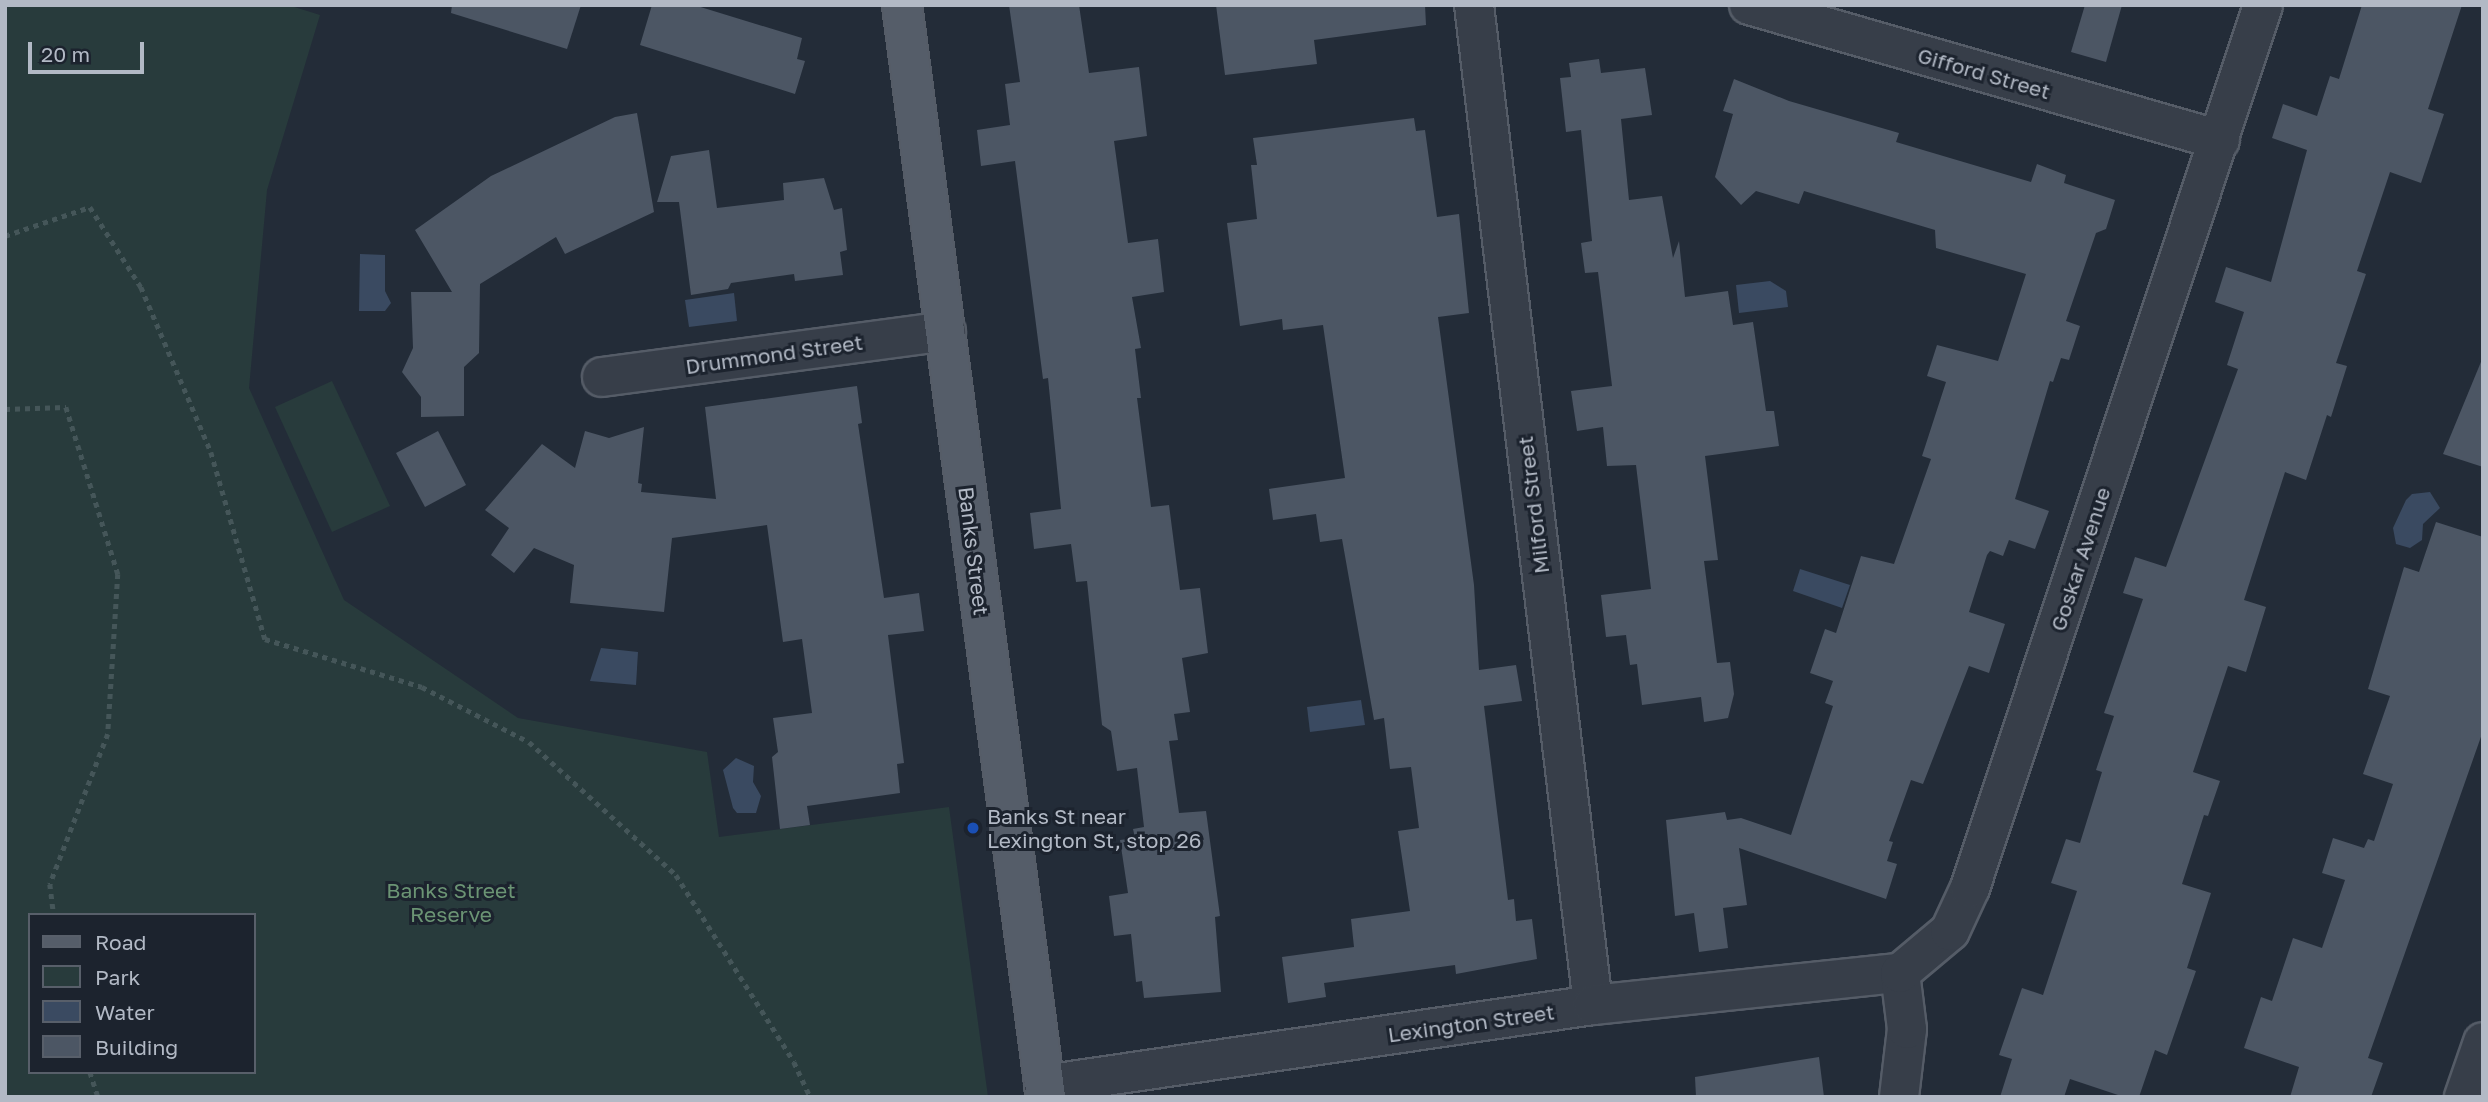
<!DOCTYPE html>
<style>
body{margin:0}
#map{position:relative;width:2488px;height:1102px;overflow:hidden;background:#232c38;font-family:"Golos Text",sans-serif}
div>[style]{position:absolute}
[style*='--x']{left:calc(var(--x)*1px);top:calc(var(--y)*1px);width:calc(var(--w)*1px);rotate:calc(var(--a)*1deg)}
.green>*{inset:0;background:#283b3c}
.water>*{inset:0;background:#3a4a61}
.building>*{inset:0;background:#4c5664}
.path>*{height:4.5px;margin-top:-2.25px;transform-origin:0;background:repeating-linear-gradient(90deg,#455659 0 5px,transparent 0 10px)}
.roads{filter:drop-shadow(2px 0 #555c67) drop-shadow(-2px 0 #555c67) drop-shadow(0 2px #555c67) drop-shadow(0 -2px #555c67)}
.minor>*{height:38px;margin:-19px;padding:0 19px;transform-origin:19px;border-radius:19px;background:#373e49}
.major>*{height:38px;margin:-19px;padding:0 19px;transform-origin:19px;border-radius:19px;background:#555d69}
.dots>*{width:19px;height:19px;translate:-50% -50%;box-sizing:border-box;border:4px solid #1c232e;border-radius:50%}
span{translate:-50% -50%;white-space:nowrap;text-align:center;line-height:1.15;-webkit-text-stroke:6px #1c232e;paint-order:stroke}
.street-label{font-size:21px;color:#b2b9c5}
.poi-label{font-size:21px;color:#b2b9c5}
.left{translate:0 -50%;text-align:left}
.park-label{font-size:21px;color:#6b9474}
.frame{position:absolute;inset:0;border:7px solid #b2b9c5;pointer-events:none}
.legend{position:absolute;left:28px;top:913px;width:228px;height:161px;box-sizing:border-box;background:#1c232e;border:2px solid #585f6a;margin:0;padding:9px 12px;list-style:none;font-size:21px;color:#b2b9c5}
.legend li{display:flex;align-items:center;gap:14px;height:35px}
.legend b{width:35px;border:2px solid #585f6a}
.scale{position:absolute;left:28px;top:42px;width:116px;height:32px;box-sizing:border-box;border:4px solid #b2b9c5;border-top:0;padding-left:9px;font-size:21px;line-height:24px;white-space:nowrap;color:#b2b9c5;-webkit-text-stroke:5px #1c232e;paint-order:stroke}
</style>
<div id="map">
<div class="green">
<i style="clip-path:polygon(evenodd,5px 5px,288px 5px,320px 15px,267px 190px,249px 388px,344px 600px,518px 718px,707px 752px,719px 837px,949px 807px,988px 1097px,5px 1097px,5px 5px,30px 915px,254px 915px,254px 1072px,30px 1072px,30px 915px)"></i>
<i style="clip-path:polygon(332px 381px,390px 506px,332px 532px,275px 407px)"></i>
</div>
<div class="water">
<i style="clip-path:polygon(360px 254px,385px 255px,385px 291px,391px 303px,385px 311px,359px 311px)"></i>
<i style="clip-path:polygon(1770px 281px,1786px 291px,1788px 307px,1739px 313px,1736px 285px)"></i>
<i style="clip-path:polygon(734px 293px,737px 321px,689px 327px,685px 300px)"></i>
<i style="clip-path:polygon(2430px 492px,2440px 508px,2423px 524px,2422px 540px,2410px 548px,2396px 544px,2393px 528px,2406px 500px,2412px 494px)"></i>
<i style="clip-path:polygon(1800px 569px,1850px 585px,1842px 608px,1793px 591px)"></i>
<i style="clip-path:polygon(601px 648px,638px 652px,636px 685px,590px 681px)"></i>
<i style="clip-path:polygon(1361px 700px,1365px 725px,1310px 732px,1307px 707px)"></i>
<i style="clip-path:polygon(736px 758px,754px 766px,753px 782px,761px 796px,756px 813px,737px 813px,733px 808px,723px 770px)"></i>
</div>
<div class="building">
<i style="clip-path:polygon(452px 5px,581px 5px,567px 49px,451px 13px)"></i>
<i style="clip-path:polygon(652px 5px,694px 5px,802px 38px,797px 59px,805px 61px,795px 94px,640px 45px)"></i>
<i style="clip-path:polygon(1009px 5px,1079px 5px,1089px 73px,1139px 67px,1147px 136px,1114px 141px,1128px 243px,1158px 239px,1164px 292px,1132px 297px,1141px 348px,1135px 349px,1141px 398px,1137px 398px,1151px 507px,1169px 505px,1180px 590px,1200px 588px,1208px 653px,1182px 658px,1190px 712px,1174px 714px,1178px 740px,1169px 741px,1179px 813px,1206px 811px,1220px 916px,1215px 917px,1221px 992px,1144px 998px,1142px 981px,1136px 982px,1131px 934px,1114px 936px,1109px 896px,1128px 893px,1120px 840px,1135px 838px,1133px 829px,1144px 827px,1137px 768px,1117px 771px,1111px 731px,1102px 725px,1087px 581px,1076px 582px,1071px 544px,1034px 549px,1030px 513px,1061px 509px,1048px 378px,1043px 379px,1015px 161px,981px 166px,977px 130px,1010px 125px,1005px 84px,1020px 82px)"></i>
<i style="clip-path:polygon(1216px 5px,1425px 5px,1426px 25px,1314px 40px,1317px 64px,1225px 75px)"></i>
<i style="clip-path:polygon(2085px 5px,2122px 5px,2106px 62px,2071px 52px)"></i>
<i style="clip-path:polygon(2362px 5px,2462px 5px,2428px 109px,2444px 114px,2421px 183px,2390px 172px,2357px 271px,2366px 274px,2336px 363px,2347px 366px,2331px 417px,2327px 415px,2306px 480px,2285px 472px,2244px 600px,2266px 607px,2246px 672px,2228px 666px,2193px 772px,2220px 781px,2208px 816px,2204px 815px,2182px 884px,2211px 893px,2187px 968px,2196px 971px,2167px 1055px,2155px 1050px,2139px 1097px,2124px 1097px,2070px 1079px,2064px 1097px,2000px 1097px,2012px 1059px,1999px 1055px,2022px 988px,2043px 995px,2077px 891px,2051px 883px,2066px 839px,2080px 843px,2102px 772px,2096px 770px,2114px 716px,2104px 713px,2143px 599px,2123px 593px,2135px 557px,2166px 567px,2238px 369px,2227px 365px,2244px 312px,2215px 302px,2226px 267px,2271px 282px,2307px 150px,2272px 138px,2283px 104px,2317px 116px,2330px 76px,2339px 79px)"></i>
<i style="clip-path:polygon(1599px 59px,1601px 73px,1645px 68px,1652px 115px,1621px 119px,1629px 200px,1662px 196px,1673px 258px,1679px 241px,1685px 297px,1728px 291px,1733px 325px,1753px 322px,1766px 411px,1774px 411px,1779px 446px,1705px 456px,1718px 560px,1704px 561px,1717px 663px,1730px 662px,1734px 694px,1728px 718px,1704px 722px,1701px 697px,1642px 705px,1637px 664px,1630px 665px,1626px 635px,1606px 637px,1601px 595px,1651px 589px,1636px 465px,1607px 466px,1603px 427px,1577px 431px,1571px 391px,1612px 386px,1598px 272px,1585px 273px,1581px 243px,1592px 241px,1581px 130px,1566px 132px,1560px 78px,1571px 77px,1569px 63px)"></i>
<i style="clip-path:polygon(1734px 79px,1789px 101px,1899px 133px,1896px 142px,2031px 182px,2037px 164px,2066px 175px,2064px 183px,2115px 200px,2106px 229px,2096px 233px,2066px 321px,2080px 326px,2069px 360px,2061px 358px,2053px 382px,2050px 381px,2015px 499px,2049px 511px,2035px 549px,2009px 540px,2003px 556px,1990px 551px,1987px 555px,1969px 612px,2005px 624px,1989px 673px,1969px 666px,1923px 784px,1911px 780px,1889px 841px,1893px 842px,1887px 861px,1897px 864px,1886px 899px,1739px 848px,1747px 905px,1723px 908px,1728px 948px,1699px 952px,1694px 913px,1675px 916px,1666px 820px,1725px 812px,1727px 820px,1741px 818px,1791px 835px,1833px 706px,1825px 703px,1833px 681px,1810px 673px,1825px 629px,1836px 633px,1861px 556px,1894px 564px,1931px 459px,1922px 456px,1946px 382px,1927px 376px,1937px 345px,1998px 361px,2026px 274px,1936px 248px,1935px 230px,1804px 191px,1799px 204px,1756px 191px,1741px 205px,1715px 177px,1733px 114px,1723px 111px)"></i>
<i style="clip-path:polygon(637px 113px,654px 212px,565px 254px,556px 237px,480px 284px,479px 353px,464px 367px,464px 416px,421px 417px,421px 397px,402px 372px,413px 348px,411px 292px,452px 292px,415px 230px,491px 176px,615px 117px)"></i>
<i style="clip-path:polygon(1414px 118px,1416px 131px,1425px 130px,1437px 217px,1459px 214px,1469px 313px,1438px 317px,1474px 585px,1479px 670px,1516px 665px,1522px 701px,1484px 706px,1508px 900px,1514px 899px,1516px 921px,1532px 919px,1537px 959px,1456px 974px,1455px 965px,1324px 983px,1326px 997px,1288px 1003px,1282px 957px,1354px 947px,1351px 919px,1410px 911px,1398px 831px,1419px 828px,1411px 767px,1390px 769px,1384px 718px,1374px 720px,1342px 539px,1320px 542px,1316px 514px,1273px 520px,1269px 489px,1345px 478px,1323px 325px,1283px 330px,1282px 319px,1240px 326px,1227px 223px,1257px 219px,1251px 165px,1257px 165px,1253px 138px)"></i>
<i style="clip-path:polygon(709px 150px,717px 208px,784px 200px,783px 183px,824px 178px,834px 210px,842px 208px,847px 250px,840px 252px,843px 275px,795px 281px,794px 274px,731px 283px,728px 289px,691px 295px,679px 202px,657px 202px,671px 156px)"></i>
<i style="clip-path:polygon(2483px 357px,2483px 467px,2443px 454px)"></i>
<i style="clip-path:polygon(857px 386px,862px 423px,858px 424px,884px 598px,919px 593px,924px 631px,888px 635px,904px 763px,897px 764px,900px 793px,807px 806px,810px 825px,780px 829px,772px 757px,778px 752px,773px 718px,812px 713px,802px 639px,783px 642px,767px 525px,672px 538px,664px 612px,570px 603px,574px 565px,534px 548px,514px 573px,491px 555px,509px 528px,485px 510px,542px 444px,575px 468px,585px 431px,609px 438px,644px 427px,638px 483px,642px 484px,641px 492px,716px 499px,705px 407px)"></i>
<i style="clip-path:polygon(438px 431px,466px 485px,425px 507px,396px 453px)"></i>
<i style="clip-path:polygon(2436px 522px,2483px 537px,2483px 731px,2368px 1058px,2383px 1063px,2371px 1097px,2290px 1097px,2299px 1067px,2244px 1048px,2261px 997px,2272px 1001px,2293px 938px,2322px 948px,2345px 880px,2322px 873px,2333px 838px,2364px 848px,2368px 839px,2374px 841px,2393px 784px,2363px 774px,2390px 696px,2368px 689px,2404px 567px,2419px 572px)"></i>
<i style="clip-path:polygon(1819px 1057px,1824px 1097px,1696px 1097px,1695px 1077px)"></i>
</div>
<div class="path">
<i style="--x:5;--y:236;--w:90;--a:-18.8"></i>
<i style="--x:90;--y:207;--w:95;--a:57.5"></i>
<i style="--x:141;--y:287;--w:179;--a:67"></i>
<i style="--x:211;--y:452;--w:195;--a:73.9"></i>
<i style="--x:265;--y:639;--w:164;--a:17"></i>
<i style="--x:422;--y:687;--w:120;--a:27.2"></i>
<i style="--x:529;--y:742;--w:198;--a:42.1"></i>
<i style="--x:676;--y:875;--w:221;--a:57.7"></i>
<i style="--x:794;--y:1062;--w:38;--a:65"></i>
<i style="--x:5;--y:409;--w:61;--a:-1.9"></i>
<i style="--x:66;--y:407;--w:175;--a:72.7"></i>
<i style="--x:118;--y:574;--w:160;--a:93.6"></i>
<i style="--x:108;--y:734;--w:161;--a:111.1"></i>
<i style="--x:50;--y:884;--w:31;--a:83"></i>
<i style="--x:90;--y:1072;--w:26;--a:72"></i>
</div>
<div class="roads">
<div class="minor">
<i style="--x:1474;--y:5;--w:1007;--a:83.21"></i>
<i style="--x:1749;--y:5;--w:490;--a:16"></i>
<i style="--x:602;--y:377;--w:347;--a:-7.6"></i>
<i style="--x:1044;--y:1085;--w:555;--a:-8.29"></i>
<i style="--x:1593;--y:1005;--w:309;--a:-6"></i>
<i style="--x:1899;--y:1097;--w:68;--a:-83.3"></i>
<i style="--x:1907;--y:1029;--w:56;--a:-97.1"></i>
<i style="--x:1900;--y:973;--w:65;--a:-40"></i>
<i style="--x:1950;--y:931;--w:47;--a:-65.1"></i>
<i style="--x:1970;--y:888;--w:930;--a:-71.64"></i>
<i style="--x:2464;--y:1097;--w:58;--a:-70.9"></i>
</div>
<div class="major">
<i style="--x:902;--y:5;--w:1101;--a:82.49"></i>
</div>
</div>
<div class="dots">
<i style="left:973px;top:828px;background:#1a4fb4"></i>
</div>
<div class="street-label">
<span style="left:1984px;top:73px;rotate:16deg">Gifford Street</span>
<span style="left:774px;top:354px;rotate:-8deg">Drummond Street</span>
<span style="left:1533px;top:505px;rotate:-97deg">Milford Street</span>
<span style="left:974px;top:551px;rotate:83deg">Banks Street</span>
<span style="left:2080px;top:559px;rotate:-72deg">Goskar Avenue</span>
<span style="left:1471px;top:1023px;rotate:-8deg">Lexington Street</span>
</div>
<div class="poi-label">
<span class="left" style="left:987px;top:828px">Banks St near<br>Lexington St, stop 26</span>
</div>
<div class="park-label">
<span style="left:451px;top:902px">Banks Street<br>Reserve</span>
</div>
<div class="frame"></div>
<ul class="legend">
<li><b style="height:9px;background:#555d69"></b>Road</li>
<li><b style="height:19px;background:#283b3c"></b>Park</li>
<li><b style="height:19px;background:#3a4a61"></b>Water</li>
<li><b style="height:19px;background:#4c5664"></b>Building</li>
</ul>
<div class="scale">20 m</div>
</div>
